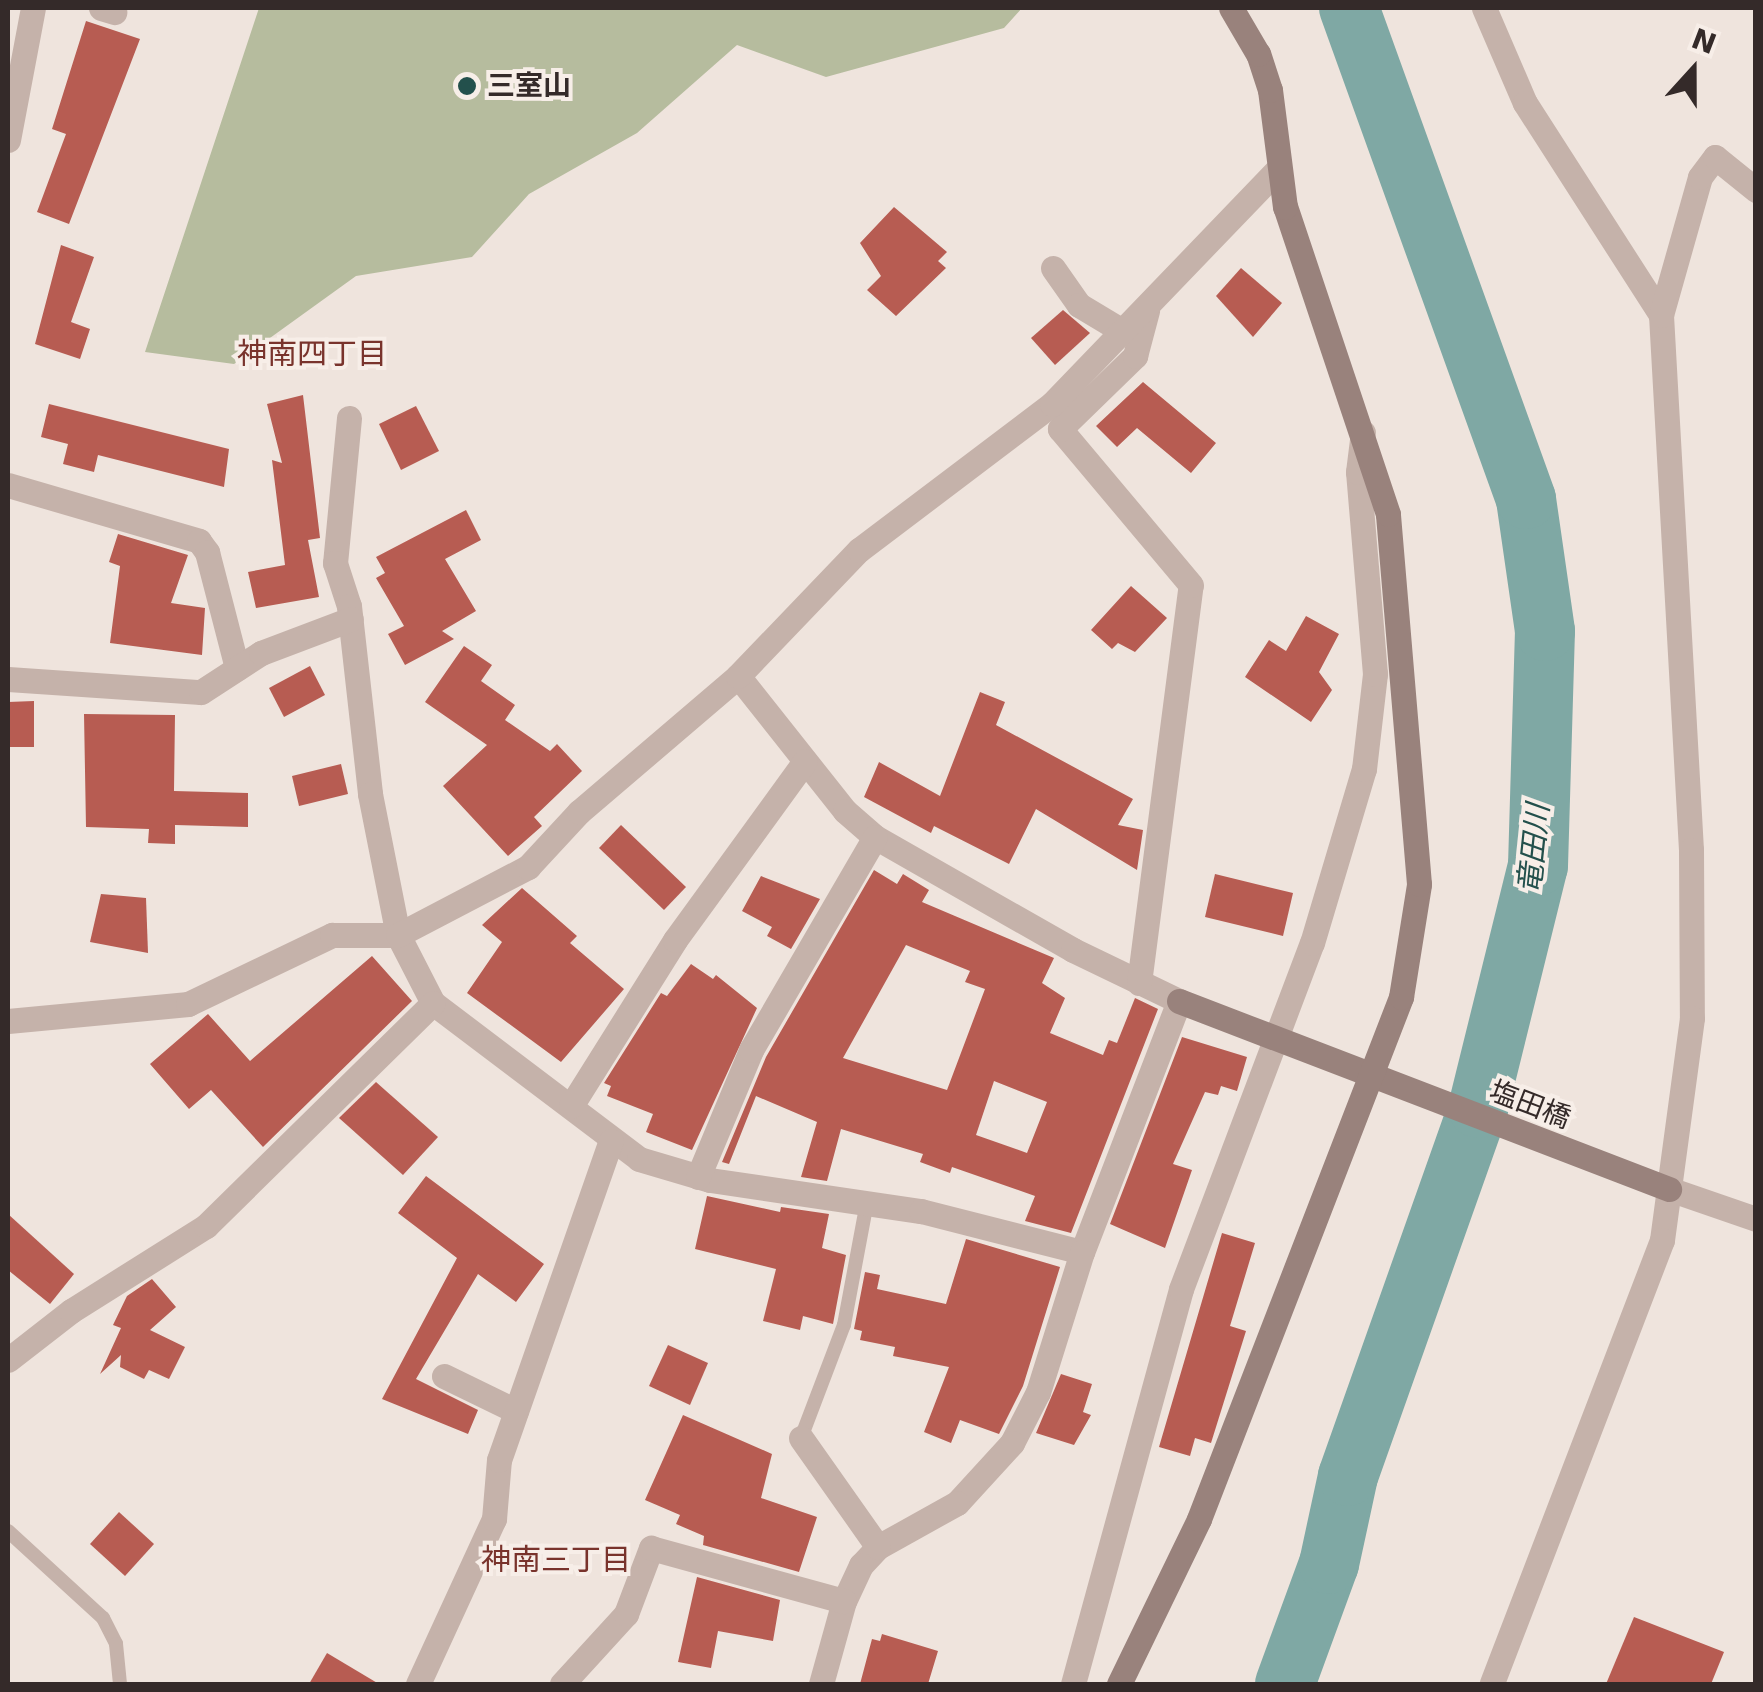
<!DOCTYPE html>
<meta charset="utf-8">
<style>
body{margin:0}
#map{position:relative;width:1763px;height:1692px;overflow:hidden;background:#efe4dd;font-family:"DejaVu Sans","Noto Sans JP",sans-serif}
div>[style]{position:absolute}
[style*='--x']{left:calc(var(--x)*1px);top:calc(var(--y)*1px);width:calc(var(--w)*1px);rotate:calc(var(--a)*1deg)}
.green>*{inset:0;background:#b6bc9e}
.river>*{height:60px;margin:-30px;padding:0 30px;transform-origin:30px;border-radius:30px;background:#7fa8a4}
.building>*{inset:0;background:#b75c52}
.lane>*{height:14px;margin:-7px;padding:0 7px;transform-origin:7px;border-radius:7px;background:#c5b2aa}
.street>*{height:25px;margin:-12.5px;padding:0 12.5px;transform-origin:12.5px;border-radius:12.5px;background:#c5b2aa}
.secondary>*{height:25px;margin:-12.5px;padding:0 12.5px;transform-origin:12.5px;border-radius:12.5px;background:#99827c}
.dots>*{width:28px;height:28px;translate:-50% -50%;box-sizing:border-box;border:5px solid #f7eee8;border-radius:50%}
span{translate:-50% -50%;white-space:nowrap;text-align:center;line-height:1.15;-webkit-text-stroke:8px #f7eee8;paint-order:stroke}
.poi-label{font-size:28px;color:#342a29;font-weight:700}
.left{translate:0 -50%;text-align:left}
.street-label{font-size:28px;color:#342a29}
.neighbourhood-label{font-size:30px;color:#79332c}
.water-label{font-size:30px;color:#23504c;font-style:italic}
.frame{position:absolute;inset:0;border:10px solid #342a29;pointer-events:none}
.north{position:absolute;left:1643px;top:20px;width:100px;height:100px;-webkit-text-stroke:8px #f7eee8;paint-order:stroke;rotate:21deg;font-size:28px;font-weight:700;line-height:40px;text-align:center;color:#342a29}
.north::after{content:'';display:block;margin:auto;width:35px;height:45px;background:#342a29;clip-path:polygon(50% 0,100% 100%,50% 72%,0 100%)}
</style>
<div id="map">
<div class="green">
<i style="clip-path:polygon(259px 8px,1022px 8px,1004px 28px,826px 77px,737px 45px,637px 133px,529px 194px,472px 257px,356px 276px,234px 364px,145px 352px)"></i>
</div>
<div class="river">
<i style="--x:1285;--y:1684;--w:128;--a:-69.9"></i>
<i style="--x:1329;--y:1564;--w:90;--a:-77.8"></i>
<i style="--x:1348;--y:1476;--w:390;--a:-70.5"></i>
<i style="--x:1478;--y:1108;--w:249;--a:-76.1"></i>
<i style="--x:1538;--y:866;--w:235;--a:-88.3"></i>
<i style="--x:1545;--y:631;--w:133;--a:-98.2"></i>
<i style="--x:1526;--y:499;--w:522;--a:-109.82"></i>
</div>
<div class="building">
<i style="clip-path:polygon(86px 21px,140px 39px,69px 224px,37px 212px,66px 134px,52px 129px)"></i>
<i style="clip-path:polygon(894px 207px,947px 252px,938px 261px,946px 268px,896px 316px,867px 290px,881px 276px,860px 243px)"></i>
<i style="clip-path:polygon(61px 245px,94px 257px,71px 322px,90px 329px,80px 359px,35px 344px)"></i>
<i style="clip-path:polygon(1241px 268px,1282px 303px,1253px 337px,1216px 296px)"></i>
<i style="clip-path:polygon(1063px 310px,1090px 333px,1055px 365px,1031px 338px)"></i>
<i style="clip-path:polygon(1143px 382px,1216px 443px,1191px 473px,1137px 428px,1117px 447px,1096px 426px)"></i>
<i style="clip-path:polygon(303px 395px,320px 538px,308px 540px,319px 597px,256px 608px,248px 572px,285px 565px,272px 460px,282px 463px,267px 404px)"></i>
<i style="clip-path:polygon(49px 404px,229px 449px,224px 487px,98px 455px,94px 472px,63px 464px,68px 444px,41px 437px)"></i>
<i style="clip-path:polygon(416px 406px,439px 451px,401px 470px,379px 424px)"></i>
<i style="clip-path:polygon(466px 510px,481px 540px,445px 559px,476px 611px,442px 631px,454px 639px,405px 665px,388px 634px,404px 626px,376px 578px,385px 573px,376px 557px)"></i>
<i style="clip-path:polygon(118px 534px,188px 555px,171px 603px,205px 608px,202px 655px,110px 643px,120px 566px,109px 562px)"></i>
<i style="clip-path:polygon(1131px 586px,1167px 618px,1135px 652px,1118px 643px,1112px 649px,1091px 630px)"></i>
<i style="clip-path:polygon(1306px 616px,1339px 634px,1319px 672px,1332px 690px,1311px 722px,1245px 677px,1269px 640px,1286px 651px)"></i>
<i style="clip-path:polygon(464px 646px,492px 665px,481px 681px,515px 705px,505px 720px,550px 751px,557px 744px,582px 771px,534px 817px,542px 826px,508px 856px,443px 786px,487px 745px,425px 702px)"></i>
<i style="clip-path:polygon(310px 666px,325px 695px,284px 717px,269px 688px)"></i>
<i style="clip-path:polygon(980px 692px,1005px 702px,996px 725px,1133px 799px,1118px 825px,1143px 830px,1137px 870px,1036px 809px,1009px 864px,934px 826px,931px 833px,864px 797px,879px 762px,940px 796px)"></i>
<i style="clip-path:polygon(34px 701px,34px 747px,8px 747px,8px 702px)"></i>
<i style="clip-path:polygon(84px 714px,175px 715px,174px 791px,248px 793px,248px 827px,175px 825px,175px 844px,148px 843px,149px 829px,86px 827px)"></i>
<i style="clip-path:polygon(341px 764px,348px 794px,299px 806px,292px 776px)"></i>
<i style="clip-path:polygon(621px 825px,686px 887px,664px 910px,599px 848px)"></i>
<i style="clip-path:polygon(evenodd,874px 870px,897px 884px,903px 874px,929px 890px,922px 902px,1054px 958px,1042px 983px,1065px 998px,1050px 1033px,1103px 1055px,1109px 1040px,1117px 1043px,1135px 998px,1158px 1009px,1071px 1233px,1025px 1221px,1035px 1196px,952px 1167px,950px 1173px,920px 1162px,923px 1154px,841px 1129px,827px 1181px,801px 1177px,817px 1122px,756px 1096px,729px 1164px,722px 1162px,766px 1057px,874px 870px,906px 945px,970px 971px,965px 982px,985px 989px,947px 1090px,843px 1058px,906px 945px,874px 870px,994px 1081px,1047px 1102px,1027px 1153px,976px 1135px,994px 1081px)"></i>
<i style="clip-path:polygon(1215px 874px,1293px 893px,1283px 936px,1205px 917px)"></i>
<i style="clip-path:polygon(761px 876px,820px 899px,791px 949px,767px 936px,772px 927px,742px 911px)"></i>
<i style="clip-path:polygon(522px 888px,577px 936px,570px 943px,624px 989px,561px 1062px,467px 993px,502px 942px,482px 925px)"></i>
<i style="clip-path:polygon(101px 894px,146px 898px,148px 953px,90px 942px)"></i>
<i style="clip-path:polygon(372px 956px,412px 1001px,263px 1147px,211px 1090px,189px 1109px,150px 1064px,208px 1014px,250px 1061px)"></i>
<i style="clip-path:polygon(691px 964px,713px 979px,716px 975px,757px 1008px,692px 1150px,646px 1132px,653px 1114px,607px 1096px,611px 1086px,604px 1083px,661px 993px,667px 996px)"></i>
<i style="clip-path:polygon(1182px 1037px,1247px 1057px,1237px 1091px,1221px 1086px,1218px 1095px,1205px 1092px,1173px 1164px,1192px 1170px,1165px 1248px,1110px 1224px)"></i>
<i style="clip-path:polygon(376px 1082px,438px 1137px,403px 1175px,339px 1118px)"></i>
<i style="clip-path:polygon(426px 1176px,544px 1264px,516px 1302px,478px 1274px,416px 1379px,478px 1410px,468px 1434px,382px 1399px,457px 1258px,398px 1213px)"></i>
<i style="clip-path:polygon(707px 1196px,780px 1212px,781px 1207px,829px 1214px,822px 1248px,846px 1255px,833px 1324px,803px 1316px,800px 1330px,763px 1321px,776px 1269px,695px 1249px)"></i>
<i style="clip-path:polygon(8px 1214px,74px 1274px,50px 1304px,8px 1270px)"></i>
<i style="clip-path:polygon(1222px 1233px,1255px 1243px,1230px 1326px,1246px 1331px,1211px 1443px,1195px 1438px,1190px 1456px,1159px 1447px)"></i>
<i style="clip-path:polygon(966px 1239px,1060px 1267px,1023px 1386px,999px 1434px,960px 1420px,951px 1443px,924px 1432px,949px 1367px,893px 1356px,895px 1347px,860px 1340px,862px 1331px,854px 1329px,865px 1272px,880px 1275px,877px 1289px,946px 1304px)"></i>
<i style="clip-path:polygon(152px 1279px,176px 1307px,150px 1330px,185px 1347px,169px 1379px,149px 1370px,144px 1379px,120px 1367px,121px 1355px,100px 1374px,121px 1328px,113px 1325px,127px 1296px)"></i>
<i style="clip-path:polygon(668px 1345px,708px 1363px,690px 1405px,649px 1386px)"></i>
<i style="clip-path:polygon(1061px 1374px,1092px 1384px,1083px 1412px,1091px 1415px,1074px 1445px,1036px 1433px)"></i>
<i style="clip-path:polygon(683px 1415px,772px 1454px,761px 1498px,817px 1517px,799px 1572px,703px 1545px,704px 1536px,676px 1524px,680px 1515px,645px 1500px)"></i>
<i style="clip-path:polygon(119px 1512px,154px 1544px,125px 1576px,90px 1544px)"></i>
<i style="clip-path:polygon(697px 1577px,780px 1600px,773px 1641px,718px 1631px,711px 1668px,678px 1662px)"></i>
<i style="clip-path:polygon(1634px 1617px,1724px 1652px,1711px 1684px,1606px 1684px)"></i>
<i style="clip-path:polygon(882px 1634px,938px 1651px,928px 1684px,860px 1684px,872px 1639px,880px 1641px)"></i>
<i style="clip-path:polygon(327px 1653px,379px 1684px,309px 1684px)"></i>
</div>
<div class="lane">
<i style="--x:801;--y:1438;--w:121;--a:-69.2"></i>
<i style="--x:844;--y:1325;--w:125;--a:-79.4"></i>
<i style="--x:8;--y:1531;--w:129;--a:42.5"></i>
<i style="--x:103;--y:1618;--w:29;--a:63"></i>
<i style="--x:116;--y:1644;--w:40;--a:84.3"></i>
</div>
<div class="street">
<i style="--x:101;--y:8;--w:14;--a:17"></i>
<i style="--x:1484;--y:8;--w:103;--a:66.7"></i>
<i style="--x:1525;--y:103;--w:252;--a:57.3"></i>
<i style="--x:1661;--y:315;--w:536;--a:86.79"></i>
<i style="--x:1691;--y:850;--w:168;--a:89.7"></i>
<i style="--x:1692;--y:1018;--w:224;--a:97.7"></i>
<i style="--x:1662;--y:1240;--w:475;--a:111"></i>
<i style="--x:8;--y:140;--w:134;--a:-79.3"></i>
<i style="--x:1053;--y:268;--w:45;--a:54.9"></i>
<i style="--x:1079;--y:305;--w:52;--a:31"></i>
<i style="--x:1661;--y:315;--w:143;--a:-74.2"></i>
<i style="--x:1700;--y:177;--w:25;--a:-53"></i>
<i style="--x:1715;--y:157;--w:53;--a:38.8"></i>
<i style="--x:349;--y:418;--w:146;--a:95.5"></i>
<i style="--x:335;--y:563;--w:45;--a:72"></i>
<i style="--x:349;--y:606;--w:189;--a:83.6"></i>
<i style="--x:370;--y:794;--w:144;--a:78.8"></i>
<i style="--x:398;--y:935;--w:76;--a:62.8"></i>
<i style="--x:433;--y:1003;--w:258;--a:37.1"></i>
<i style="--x:639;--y:1159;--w:74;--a:16.5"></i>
<i style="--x:710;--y:1180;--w:213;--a:8.4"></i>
<i style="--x:921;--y:1211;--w:166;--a:14.3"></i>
<i style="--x:8;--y:485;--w:199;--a:16.3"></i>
<i style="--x:199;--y:541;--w:14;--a:54"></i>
<i style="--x:207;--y:552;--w:120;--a:75.5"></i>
<i style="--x:738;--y:676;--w:172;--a:51.6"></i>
<i style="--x:845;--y:811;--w:40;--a:41"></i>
<i style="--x:875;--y:837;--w:228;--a:29.7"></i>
<i style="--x:1073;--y:950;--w:118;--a:25.7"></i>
<i style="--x:1179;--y:1001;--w:269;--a:111.1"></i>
<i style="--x:1082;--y:1252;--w:147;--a:107.4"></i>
<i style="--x:1038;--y:1392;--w:57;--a:117"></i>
<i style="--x:1012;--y:1443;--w:81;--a:132.5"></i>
<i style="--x:957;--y:1503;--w:90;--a:150.9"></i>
<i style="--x:878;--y:1547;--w:25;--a:133"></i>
<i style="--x:861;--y:1565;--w:40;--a:115"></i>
<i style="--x:844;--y:1601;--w:86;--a:105.5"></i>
<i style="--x:8;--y:679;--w:193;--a:3.9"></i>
<i style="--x:201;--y:692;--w:72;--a:-33"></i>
<i style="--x:261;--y:653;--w:96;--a:-20.7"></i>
<i style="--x:1139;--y:983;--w:401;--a:-82.6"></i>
<i style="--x:1191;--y:585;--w:204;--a:-130"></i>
<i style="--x:1060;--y:429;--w:105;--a:-44.2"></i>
<i style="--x:1135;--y:356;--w:47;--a:-75.1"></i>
<i style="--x:8;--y:1021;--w:181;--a:-5.4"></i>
<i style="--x:188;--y:1004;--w:160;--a:-25.6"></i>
<i style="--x:332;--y:935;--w:66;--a:0"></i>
<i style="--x:398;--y:935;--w:147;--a:-27.6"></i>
<i style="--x:528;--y:867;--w:75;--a:-47.2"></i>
<i style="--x:579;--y:812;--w:209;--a:-40.5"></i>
<i style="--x:738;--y:676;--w:175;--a:-46.2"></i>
<i style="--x:859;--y:550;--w:242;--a:-37.1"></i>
<i style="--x:1052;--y:404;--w:323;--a:-46.1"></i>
<i style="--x:571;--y:1106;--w:196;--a:-57.9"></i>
<i style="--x:675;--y:940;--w:221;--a:-54"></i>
<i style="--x:698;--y:1177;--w:138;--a:-67.3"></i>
<i style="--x:751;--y:1050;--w:246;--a:-59.8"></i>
<i style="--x:1669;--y:1189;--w:92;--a:19"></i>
<i style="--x:8;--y:1360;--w:80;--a:-37.9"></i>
<i style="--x:71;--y:1311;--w:160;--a:-32.2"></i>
<i style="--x:206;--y:1226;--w:318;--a:-44.5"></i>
<i style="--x:444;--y:1376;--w:80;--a:25.9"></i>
<i style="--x:801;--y:1438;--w:133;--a:54.8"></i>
<i style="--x:418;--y:1684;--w:182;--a:-65.3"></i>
<i style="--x:494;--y:1519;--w:59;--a:-85.2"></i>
<i style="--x:499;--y:1460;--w:338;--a:-70.7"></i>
<i style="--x:562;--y:1684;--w:95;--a:-47.6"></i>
<i style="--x:626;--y:1614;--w:71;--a:-69.3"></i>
<i style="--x:651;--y:1548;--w:200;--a:15.4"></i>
<i style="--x:1073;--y:1684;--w:409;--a:-74.7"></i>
<i style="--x:1181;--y:1289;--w:370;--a:-69.3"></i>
<i style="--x:1312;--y:943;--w:182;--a:-73.4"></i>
<i style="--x:1364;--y:769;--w:96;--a:-83.4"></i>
<i style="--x:1375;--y:674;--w:203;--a:-94.8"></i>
<i style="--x:1358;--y:472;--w:40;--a:-82.9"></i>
</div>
<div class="secondary">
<i style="--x:1179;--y:1001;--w:525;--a:20.99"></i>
<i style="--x:1119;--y:1684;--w:183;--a:-64.1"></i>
<i style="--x:1199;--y:1519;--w:560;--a:-68.84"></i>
<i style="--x:1401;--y:997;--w:114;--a:-80.9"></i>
<i style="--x:1419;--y:884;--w:371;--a:-94.8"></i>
<i style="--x:1388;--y:514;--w:324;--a:-108.5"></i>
<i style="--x:1285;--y:207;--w:118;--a:-97.3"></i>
<i style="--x:1270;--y:90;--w:38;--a:-108"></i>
<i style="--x:1258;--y:54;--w:53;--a:-120.4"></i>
</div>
<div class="dots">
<i style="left:467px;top:86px;background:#23504c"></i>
</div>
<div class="poi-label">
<span class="left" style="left:487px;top:86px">三室山</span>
</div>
<div class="street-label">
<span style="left:1530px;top:1105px;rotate:21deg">塩田橋</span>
</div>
<div class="neighbourhood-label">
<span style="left:312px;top:354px">神南四丁目</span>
<span style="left:556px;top:1560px">神南三丁目</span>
</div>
<div class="water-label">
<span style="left:1534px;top:849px;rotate:-84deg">竜田川</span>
</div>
<div class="frame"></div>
<div class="north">N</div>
</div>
